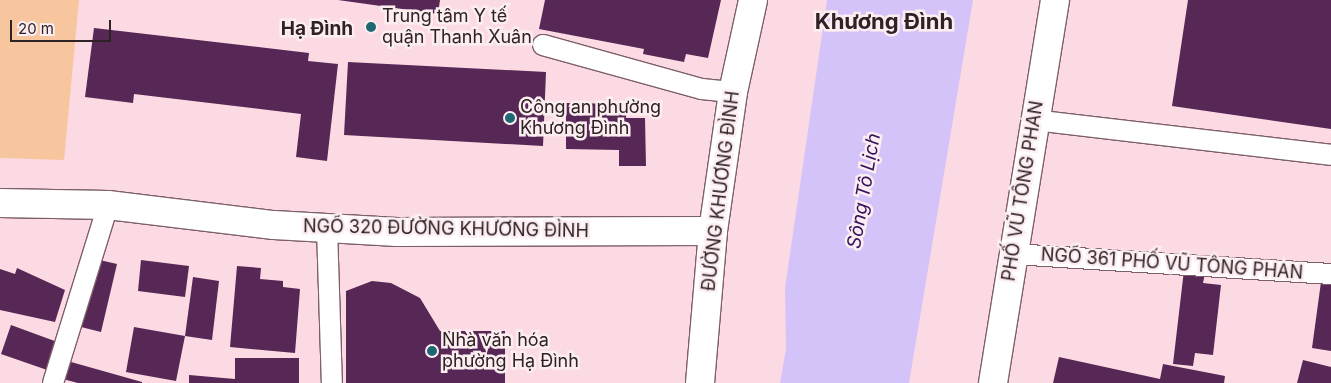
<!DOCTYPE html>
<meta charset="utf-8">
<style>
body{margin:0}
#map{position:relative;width:1331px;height:383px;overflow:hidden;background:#fcdae3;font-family:Inter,sans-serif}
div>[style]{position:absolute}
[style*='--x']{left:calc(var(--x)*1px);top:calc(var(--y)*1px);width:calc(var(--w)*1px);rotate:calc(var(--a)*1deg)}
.green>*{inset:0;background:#f8c69e}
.water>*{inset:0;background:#d4c3f9}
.building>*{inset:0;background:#572755}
.roads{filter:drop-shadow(1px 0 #7d5f68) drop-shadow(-1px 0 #7d5f68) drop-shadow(0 1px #7d5f68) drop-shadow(0 -1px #7d5f68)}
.lane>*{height:20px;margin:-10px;padding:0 10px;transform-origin:10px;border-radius:10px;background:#fff}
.street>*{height:28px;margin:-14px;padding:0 14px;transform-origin:14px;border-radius:14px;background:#fff}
.secondary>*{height:28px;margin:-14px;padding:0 14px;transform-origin:14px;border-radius:14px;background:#fff}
.dots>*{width:14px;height:14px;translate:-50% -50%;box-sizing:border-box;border:2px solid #fcedf1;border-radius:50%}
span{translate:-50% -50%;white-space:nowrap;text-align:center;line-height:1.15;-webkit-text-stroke:5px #fcedf1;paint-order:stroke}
.poi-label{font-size:18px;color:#2e2225}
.left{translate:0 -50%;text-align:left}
.street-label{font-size:18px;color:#2e2225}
.neighbourhood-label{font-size:19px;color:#2e2225;font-weight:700}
.water-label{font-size:19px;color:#35125e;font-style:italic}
.district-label{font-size:22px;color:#2e2225;font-weight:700}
.scale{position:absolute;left:10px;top:20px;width:101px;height:22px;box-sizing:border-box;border:2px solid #2e2225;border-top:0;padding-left:6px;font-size:15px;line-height:18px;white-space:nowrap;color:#2e2225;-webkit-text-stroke:4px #fcedf1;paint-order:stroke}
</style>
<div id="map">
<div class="green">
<i style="clip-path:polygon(0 0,79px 0,64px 160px,0 158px)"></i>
</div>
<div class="water">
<i style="clip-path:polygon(827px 0,973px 0,909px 383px,780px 383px,786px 349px,785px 288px)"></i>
</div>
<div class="building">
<i style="clip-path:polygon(338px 0,440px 0,438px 14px)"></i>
<i style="clip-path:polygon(545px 0,721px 0,708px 58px,686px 54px,684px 62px,643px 54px,644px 49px,539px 29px)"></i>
<i style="clip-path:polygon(1188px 0,1331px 0,1331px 129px,1172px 106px)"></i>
<i style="clip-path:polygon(94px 28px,309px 53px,308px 61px,338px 64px,327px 161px,296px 157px,301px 114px,134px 94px,133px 103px,85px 97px)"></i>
<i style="clip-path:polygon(348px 62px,546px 72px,543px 146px,344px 135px)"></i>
<i style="clip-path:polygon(566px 103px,627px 104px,626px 118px,645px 118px,646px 166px,619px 166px,619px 150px,566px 149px)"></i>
<i style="clip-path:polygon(95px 259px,117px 264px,101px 332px,77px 326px)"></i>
<i style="clip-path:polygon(141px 260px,189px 266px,185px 297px,138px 291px)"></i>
<i style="clip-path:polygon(237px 266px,261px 268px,260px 279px,283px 281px,283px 287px,300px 289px,295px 353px,230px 347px)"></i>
<i style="clip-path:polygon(17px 268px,65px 290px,55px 322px,0 310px,0 269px,15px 274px)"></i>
<i style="clip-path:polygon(1184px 270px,1205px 273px,1203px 283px,1221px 285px,1213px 355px,1195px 353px,1193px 366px,1173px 364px)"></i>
<i style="clip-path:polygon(193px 277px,219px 281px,212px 340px,185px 336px)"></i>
<i style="clip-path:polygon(372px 281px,391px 283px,420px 298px,440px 331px,505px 331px,505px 383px,346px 383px,346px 291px)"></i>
<i style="clip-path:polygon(1321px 282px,1331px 283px,1331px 351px,1312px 348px)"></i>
<i style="clip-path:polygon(11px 325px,60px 343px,50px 371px,1px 354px)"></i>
<i style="clip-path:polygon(134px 327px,185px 336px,176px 381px,126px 372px)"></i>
<i style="clip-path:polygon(1059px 357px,1160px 379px,1163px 364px,1225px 376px,1224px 383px,1053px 383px)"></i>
<i style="clip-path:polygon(235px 358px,299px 358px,299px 383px,189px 383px,189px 375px,235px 379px)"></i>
<i style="clip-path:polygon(64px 360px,142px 382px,142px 383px,78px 383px,59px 378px)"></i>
<i style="clip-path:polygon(1303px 360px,1331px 367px,1331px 383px,1297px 383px)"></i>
</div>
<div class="roads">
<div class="lane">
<i style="--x:543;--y:45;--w:165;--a:15.5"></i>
<i style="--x:702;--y:89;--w:31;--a:6"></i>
<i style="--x:1034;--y:120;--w:299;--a:6.7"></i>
<i style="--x:327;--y:228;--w:155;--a:88.2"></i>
<i style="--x:1013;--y:254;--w:319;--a:3.6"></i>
<i style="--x:53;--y:383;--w:186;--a:-72.8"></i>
</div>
<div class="street">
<i style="--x:0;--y:203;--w:108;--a:1.1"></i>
<i style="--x:108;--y:205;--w:167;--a:6.9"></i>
<i style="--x:274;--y:225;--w:123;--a:3.3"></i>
<i style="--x:397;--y:232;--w:316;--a:-0.2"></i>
</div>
<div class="secondary">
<i style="--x:700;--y:383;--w:153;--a:-85.1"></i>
<i style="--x:713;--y:231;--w:140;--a:-81.8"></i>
<i style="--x:733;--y:92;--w:94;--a:-77.7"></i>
<i style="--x:993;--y:383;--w:388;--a:-80.8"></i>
</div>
</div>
<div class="dots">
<i style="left:371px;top:27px;background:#1d6872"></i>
<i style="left:510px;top:118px;background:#1d6872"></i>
<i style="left:432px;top:351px;background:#1d6872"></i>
</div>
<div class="poi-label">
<span class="left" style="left:382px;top:27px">Trung tâm Y tế<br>quận Thanh Xuân</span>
<span class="left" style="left:520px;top:118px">Công an phường<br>Khương Đình</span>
<span class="left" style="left:442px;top:351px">Nhà văn hóa<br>phường Hạ Đình</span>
</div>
<div class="street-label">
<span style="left:721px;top:191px;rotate:-83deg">ĐƯỜNG KHƯƠNG ĐÌNH</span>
<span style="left:1023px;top:191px;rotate:-81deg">PHỐ VŨ TÔNG PHAN</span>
<span style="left:446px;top:229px;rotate:1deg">NGÕ 320 ĐƯỜNG KHƯƠNG ĐÌNH</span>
<span style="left:1172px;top:264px;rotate:4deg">NGÕ 361 PHỐ VŨ TÔNG PHAN</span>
</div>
<div class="neighbourhood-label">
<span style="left:317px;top:29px">Hạ Đình</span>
</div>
<div class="water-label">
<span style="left:864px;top:191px;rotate:-80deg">Sông Tô Lịch</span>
</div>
<div class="district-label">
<span style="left:884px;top:22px">Khương Đình</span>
</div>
<div class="scale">20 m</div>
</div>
